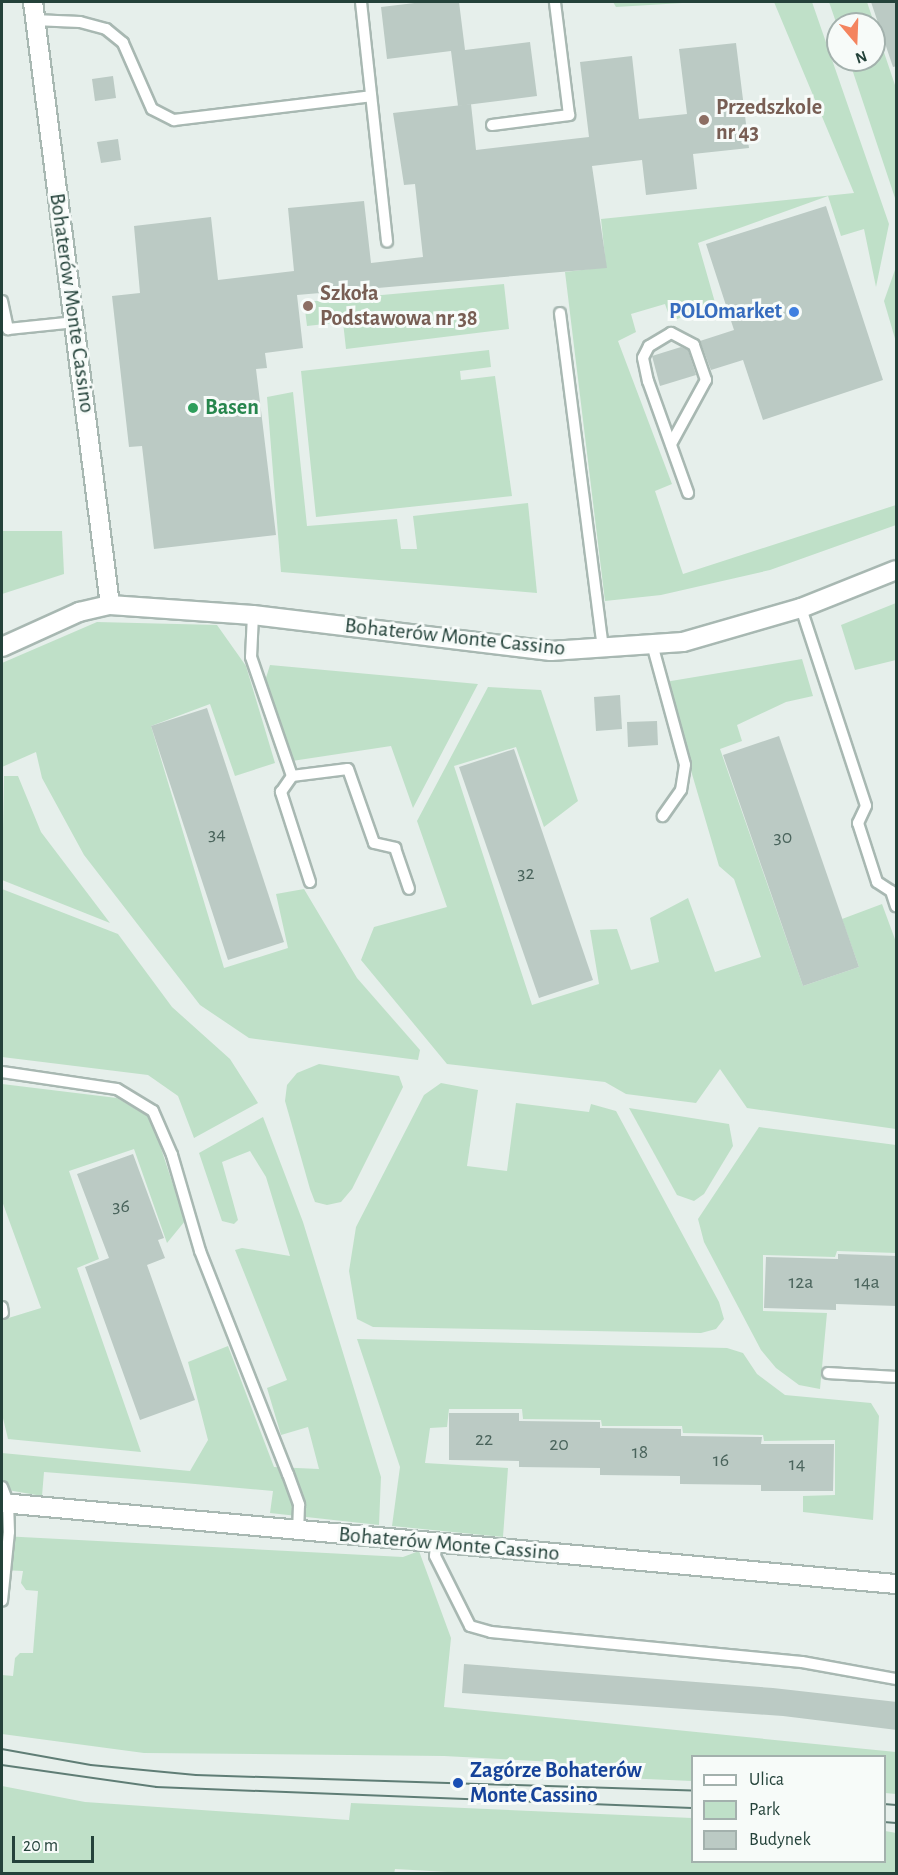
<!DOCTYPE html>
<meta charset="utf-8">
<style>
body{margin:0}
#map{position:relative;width:898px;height:1875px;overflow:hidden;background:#e6efeb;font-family:"Alegreya Sans",sans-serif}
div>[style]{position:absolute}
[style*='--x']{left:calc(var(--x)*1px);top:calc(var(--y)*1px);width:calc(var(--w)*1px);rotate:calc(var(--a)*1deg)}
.green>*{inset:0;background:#bfe0c8}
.building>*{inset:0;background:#bbcac4}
.roads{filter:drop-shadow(2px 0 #a8b8b2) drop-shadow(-2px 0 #a8b8b2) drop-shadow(0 2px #a8b8b2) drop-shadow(0 -2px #a8b8b2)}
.lane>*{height:10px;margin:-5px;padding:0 5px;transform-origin:5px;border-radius:5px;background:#fff}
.street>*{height:18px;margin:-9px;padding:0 9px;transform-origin:9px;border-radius:9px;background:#fff}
.tram>*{height:1.5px;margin:-0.75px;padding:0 0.75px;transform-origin:0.75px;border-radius:0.75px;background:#5f7d75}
.dots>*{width:16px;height:16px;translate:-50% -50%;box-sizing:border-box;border:3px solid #f7fbf9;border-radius:50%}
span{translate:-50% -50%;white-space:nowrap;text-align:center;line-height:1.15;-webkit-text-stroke:6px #f7fbf9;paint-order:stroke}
.number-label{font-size:20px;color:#4a645c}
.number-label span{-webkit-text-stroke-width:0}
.education-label{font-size:22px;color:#785e54;font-weight:700}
.left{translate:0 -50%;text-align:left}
.street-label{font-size:22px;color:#24423a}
.shop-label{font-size:22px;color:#366cbe;font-weight:700}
.right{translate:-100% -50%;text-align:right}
.leisure-label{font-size:22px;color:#27864d;font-weight:700}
.transit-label{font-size:22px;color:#164399;font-weight:700}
.frame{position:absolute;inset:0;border:3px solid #24423a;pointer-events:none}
.legend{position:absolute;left:691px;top:1755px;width:195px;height:108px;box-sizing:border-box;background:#f7fbf9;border:2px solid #a3b1ad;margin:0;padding:8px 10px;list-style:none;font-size:18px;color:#24423a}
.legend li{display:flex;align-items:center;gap:12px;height:30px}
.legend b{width:30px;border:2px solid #a3b1ad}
.north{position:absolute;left:826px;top:12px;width:60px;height:60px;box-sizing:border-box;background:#f7fbf9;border:2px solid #a3b1ad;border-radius:50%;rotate:161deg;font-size:16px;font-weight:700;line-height:24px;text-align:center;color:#24423a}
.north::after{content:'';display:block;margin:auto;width:21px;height:27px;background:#f4845f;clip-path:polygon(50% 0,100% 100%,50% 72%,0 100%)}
.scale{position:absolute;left:12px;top:1836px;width:82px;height:27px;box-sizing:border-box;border:3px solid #24423a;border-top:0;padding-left:8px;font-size:18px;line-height:21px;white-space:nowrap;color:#24423a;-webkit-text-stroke:4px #f7fbf9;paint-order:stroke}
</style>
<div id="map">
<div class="green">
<i style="clip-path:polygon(613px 2px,699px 2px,616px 7px)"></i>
<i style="clip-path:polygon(774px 2px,812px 2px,889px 224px,876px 287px,864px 229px,841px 236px,828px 196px,698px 243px,716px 306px,671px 321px,665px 304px,631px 314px,636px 332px,618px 341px,672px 484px,655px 491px,683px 574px,896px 505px,896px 525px,770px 570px,661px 595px,605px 601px,565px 272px,606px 267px,601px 219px,854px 193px)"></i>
<i style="clip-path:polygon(829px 2px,867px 2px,896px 88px,896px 201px,849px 60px,874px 60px,874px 24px,838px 24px,838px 28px)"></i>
<i style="clip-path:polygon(896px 267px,896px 342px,884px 301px)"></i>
<i style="clip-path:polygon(504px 284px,509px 329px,346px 349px,343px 322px,307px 326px,304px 302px)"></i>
<i style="clip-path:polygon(489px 350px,491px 367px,460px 371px,461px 380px,495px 376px,512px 496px,316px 517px,301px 371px)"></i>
<i style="clip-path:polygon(293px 392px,307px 526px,397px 519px,401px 549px,417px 549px,413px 516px,528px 503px,537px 593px,281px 572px,267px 397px)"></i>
<i style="clip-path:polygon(2px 531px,62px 531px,64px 574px,2px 594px)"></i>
<i style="clip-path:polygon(896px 603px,896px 660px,855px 670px,841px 625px)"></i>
<i style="clip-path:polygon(97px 622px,217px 625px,246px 666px,275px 763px,235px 776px,210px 704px,151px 726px,224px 968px,288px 948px,276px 894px,304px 889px,357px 978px,420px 1050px,418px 1060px,249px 1038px,200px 1005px,84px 855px,42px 778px,36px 752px,2px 767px,2px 663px)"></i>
<i style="clip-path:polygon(802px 659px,813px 696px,786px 702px,737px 725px,742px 741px,720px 749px,803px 986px,859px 967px,842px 919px,882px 904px,896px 942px,896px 1129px,747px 1108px,720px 1069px,696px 1103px,626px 1094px,605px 1082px,447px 1064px,361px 960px,374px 927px,447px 907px,417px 821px,488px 687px,541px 690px,578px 801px,544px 827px,516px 747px,454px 766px,532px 1005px,599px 984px,590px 930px,617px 929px,631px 970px,659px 962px,650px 918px,688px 898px,715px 972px,761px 957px,734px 879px,719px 866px,665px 682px)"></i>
<i style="clip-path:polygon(270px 665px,478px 684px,413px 808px,391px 746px,292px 761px,264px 684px)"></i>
<i style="clip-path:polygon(4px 776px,18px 776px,41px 832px,110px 923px,2px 880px)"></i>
<i style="clip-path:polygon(2px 889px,118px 934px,172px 1007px,230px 1059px,258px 1103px,194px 1138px,178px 1096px,148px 1075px,2px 1057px)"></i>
<i style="clip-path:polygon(319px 1064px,399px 1076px,403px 1087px,352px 1189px,341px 1202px,327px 1205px,315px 1202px,310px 1189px,285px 1101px,287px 1085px,297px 1073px)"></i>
<i style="clip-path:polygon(441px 1083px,478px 1090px,467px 1166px,507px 1171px,516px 1103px,589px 1112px,591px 1104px,616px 1111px,719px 1302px,724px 1319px,716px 1329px,701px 1333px,373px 1327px,357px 1319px,349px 1271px,356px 1227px,424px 1095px)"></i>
<i style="clip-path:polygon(2px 1084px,117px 1098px,151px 1118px,185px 1221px,167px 1243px,134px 1149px,69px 1171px,99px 1259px,77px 1268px,141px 1452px,8px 1439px,2px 1414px,2px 1320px,41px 1308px,2px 1201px)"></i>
<i style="clip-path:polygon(629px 1108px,729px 1124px,733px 1146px,704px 1194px,694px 1201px,677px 1195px)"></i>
<i style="clip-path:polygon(263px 1117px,303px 1222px,381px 1477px,379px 1525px,270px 1513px,273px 1491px,184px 1483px,44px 1472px,42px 1496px,2px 1489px,2px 1453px,190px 1471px,208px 1440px,188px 1362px,228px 1346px,274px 1467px,319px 1469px,308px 1427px,281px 1435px,267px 1388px,287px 1380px,235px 1250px,242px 1248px,290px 1256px,266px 1177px,250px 1151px,222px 1162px,238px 1220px,234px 1224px,222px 1221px,199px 1153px)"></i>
<i style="clip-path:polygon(759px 1127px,896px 1145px,896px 1253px,837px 1251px,835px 1257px,763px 1255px,763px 1311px,827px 1313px,820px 1389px,799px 1385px,776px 1368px,761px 1350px,704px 1242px,698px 1219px)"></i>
<i style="clip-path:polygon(357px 1339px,727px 1348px,743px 1353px,757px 1374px,785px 1395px,871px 1403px,879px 1416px,873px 1520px,803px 1512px,803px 1496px,835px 1495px,835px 1440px,764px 1441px,763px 1435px,683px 1433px,682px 1426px,602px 1426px,601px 1420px,523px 1419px,522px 1409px,449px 1409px,447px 1427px,430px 1428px,425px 1463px,508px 1468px,503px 1537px,392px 1526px,400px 1467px)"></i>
<i style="clip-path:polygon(2px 1536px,403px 1557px,419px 1551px,451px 1638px,444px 1707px,896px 1752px,896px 1794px,885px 1793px,884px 1756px,692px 1756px,692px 1781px,554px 1775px,554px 1762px,444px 1756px,144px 1753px,2px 1734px,2px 1675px,13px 1676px,15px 1658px,20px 1653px,33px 1653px,38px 1591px,26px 1590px,21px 1583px,23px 1571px,2px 1570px)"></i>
<i style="clip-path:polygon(2px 1786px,85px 1802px,349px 1820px,351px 1803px,692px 1818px,692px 1862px,884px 1862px,885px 1831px,891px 1832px,896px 1833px,896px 1873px,482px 1874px,395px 1869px,394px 1874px,2px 1873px)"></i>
</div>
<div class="building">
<i style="clip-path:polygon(423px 2px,459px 2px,465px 50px,530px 42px,537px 96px,458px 106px,451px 51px,387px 59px,381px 7px)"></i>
<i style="clip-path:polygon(871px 2px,897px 2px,897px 66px,893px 67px)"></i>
<i style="clip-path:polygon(736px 43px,749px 148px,693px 154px,697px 189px,646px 195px,642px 160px,592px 166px,607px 268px,297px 295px,303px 348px,265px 353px,267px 368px,256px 369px,276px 535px,154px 549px,142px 446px,129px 447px,112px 296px,140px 293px,134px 226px,211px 217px,218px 280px,294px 271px,288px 208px,364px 201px,371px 263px,423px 257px,415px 184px,404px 185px,393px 113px,471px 104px,476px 150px,589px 137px,580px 62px,632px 56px,639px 119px,687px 114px,679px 49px)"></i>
<i style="clip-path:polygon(113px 76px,116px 98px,95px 101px,92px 79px)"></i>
<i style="clip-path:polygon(118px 139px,121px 160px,101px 163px,97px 142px)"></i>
<i style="clip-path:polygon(826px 206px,883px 380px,763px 420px,743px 360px,711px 370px,700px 341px,734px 330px,706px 244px)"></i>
<i style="clip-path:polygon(681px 347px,688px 350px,696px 375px,660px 386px,652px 356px)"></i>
<i style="clip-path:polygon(620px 695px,622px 729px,596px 731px,594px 697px)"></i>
<i style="clip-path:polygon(207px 708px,284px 942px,228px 960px,151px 726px)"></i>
<i style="clip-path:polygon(657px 721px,658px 745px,628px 747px,627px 722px)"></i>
<i style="clip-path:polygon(779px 736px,859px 967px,803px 986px,723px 755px)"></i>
<i style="clip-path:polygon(514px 749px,593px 980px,539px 998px,459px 767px)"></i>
<i style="clip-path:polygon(133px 1154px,164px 1238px,158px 1240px,165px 1258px,147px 1265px,195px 1400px,140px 1420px,85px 1267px,109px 1258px,77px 1174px)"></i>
<i style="clip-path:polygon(838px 1254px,897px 1256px,897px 1306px,836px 1304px,836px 1310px,764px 1308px,766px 1257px,838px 1259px)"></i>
<i style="clip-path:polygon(449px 1413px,519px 1413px,519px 1421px,600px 1422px,600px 1428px,681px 1429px,681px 1436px,762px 1437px,761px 1444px,834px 1444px,833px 1491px,761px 1491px,761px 1485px,680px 1484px,680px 1476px,600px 1475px,600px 1468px,519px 1467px,519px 1461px,449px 1460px)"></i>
<i style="clip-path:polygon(464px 1664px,773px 1688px,897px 1702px,897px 1730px,783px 1716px,462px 1693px)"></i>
</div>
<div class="roads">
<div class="lane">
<i style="--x:361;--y:2;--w:241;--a:83.8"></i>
<i style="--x:34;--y:20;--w:46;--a:2.5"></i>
<i style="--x:80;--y:22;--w:27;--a:15"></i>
<i style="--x:106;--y:29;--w:22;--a:39"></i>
<i style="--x:123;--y:43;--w:72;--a:66.3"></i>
<i style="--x:152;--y:109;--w:25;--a:27"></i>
<i style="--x:174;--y:120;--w:198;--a:-6.9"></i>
<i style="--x:492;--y:125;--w:78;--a:-7.4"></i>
<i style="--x:569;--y:115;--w:114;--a:-97.1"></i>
<i style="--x:2;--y:301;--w:29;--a:78"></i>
<i style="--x:8;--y:329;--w:68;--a:-5.9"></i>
<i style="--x:560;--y:313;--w:338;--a:82.7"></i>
<i style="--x:671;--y:444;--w:73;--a:-61.3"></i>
<i style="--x:706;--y:380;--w:37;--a:-109"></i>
<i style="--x:694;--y:345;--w:26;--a:-152"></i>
<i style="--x:671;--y:333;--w:26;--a:149"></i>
<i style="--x:649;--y:346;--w:13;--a:117"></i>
<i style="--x:643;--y:358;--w:24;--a:78"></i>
<i style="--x:648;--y:381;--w:119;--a:70.3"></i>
<i style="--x:801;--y:608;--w:208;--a:71.8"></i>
<i style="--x:866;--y:806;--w:19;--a:115"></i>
<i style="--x:858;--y:823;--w:62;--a:72.1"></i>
<i style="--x:877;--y:882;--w:17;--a:33"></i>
<i style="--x:891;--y:891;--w:16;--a:72"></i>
<i style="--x:253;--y:615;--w:42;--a:92.7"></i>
<i style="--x:251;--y:657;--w:126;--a:71"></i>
<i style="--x:652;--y:644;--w:125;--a:74.7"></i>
<i style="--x:685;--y:765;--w:25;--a:99"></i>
<i style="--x:681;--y:790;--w:32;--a:125"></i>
<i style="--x:310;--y:882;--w:95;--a:-107.9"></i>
<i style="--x:281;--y:792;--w:19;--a:-55"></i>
<i style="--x:292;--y:776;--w:56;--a:-7.1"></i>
<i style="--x:348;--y:769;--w:78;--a:70.6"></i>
<i style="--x:374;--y:843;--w:22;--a:13"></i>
<i style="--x:395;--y:848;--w:43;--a:71.1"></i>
<i style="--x:2;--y:1072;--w:116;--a:8.4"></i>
<i style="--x:117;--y:1089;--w:42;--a:31.4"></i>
<i style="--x:153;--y:1111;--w:48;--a:66.6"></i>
<i style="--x:172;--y:1155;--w:100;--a:73.7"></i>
<i style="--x:200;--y:1251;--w:240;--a:68.5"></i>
<i style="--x:288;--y:1474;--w:33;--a:70"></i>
<i style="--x:299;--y:1505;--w:24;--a:92"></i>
<i style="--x:2;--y:1307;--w:6;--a:81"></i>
<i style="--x:828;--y:1373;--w:68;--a:3.4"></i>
<i style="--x:2;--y:1487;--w:17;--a:69"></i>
<i style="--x:8;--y:1503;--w:29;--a:88"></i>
<i style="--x:9;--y:1532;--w:69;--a:95.8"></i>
<i style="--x:436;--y:1543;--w:13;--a:94"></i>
<i style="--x:435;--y:1556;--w:78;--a:63.4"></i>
<i style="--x:470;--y:1626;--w:22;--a:16"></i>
<i style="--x:491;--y:1632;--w:312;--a:5.5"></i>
<i style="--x:802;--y:1662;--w:96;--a:10.3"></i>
</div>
<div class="street">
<i style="--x:33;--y:2;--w:608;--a:82.72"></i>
<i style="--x:2;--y:647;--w:85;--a:-24.4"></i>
<i style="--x:79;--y:612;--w:32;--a:-13"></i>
<i style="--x:110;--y:605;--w:143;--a:4"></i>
<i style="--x:253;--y:615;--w:300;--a:6.9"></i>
<i style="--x:551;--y:651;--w:132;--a:-3.9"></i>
<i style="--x:683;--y:642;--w:123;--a:-16.1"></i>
<i style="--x:801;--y:608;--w:102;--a:-21.8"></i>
<i style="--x:2;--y:1503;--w:898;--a:5.18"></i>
</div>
</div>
<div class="tram">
<i style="--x:2;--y:1749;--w:90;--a:10.2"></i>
<i style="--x:91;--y:1765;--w:105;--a:5.4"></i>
<i style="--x:196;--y:1775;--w:496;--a:1.8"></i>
<i style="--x:2;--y:1765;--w:156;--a:8.1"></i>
<i style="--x:156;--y:1787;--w:536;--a:2.24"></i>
<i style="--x:884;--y:1804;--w:12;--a:5"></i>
<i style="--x:884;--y:1822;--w:12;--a:5"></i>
</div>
<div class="dots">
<i style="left:704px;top:120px;background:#8d6e63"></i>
<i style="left:308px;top:306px;background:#8d6e63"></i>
<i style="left:794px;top:312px;background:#3f7fe0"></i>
<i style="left:193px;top:408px;background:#2e9e5b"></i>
<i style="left:458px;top:1783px;background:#1a4fb4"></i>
</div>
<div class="number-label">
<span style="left:217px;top:834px">34</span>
<span style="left:783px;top:837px">30</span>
<span style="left:526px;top:873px">32</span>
<span style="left:121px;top:1206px">36</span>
<span style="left:801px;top:1282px">12a</span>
<span style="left:867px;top:1282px">14a</span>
<span style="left:484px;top:1439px">22</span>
<span style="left:559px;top:1444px">20</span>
<span style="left:640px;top:1452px">18</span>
<span style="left:721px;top:1460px">16</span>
<span style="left:797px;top:1464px">14</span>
</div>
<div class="education-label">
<span class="left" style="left:716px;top:120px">Przedszkole<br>nr 43</span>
<span class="left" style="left:320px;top:306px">Szkoła<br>Podstawowa nr 38</span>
</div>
<div class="street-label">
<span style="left:72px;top:303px;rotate:82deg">Bohaterów Monte Cassino</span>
<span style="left:455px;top:637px;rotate:6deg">Bohaterów Monte Cassino</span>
<span style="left:449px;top:1544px;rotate:5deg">Bohaterów Monte Cassino</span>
</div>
<div class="shop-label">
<span class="right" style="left:782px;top:312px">POLOmarket</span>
</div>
<div class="leisure-label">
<span class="left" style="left:205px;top:408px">Basen</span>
</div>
<div class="transit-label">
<span class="left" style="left:470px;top:1783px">Zagórze Bohaterów<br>Monte Cassino</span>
</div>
<div class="frame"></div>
<ul class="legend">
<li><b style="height:8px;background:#fff"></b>Ulica</li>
<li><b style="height:16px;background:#bfe0c8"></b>Park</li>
<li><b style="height:16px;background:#bbcac4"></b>Budynek</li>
</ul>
<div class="north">N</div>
<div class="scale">20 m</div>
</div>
